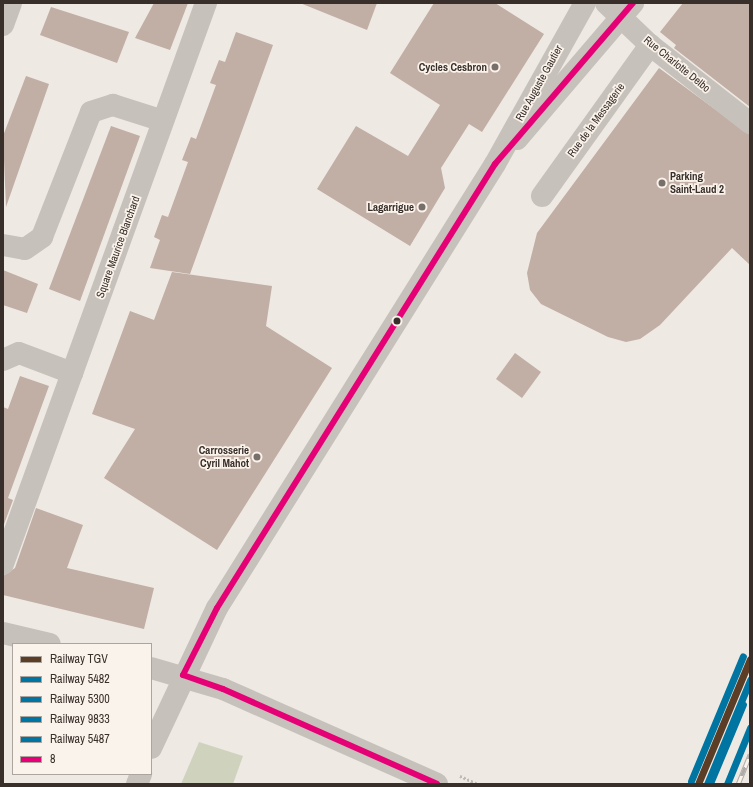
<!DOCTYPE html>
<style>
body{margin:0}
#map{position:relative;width:753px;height:787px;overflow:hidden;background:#eee9e3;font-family:"Archivo Narrow",sans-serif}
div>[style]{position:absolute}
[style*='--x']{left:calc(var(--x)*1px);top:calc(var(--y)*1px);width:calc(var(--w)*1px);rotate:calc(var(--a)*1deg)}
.green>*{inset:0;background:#cfd3be}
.building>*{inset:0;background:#c1aea5}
.path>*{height:2.5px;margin-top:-1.25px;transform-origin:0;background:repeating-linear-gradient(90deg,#c0b9b4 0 2px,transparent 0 4px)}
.minor>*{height:22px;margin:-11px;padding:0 11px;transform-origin:11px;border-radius:11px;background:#c7c1bb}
.tertiary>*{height:22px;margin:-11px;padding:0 11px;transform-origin:11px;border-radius:11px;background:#c7c1bb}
.rail>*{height:4.5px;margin-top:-2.25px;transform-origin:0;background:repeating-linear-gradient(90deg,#faf3eb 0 9px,#afaaa6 0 18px);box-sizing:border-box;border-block:1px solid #afaaa6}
.bus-1>*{height:6px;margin:-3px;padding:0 3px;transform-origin:3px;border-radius:3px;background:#e50076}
.rail-1>*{height:7px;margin:-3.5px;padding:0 3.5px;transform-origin:3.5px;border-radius:3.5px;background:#5c3e26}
.rail-2>*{height:7px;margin:-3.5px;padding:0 3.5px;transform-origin:3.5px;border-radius:3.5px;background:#0075a1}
.rail-3>*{height:7px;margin:-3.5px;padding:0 3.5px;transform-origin:3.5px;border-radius:3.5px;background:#0075a1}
.rail-4>*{height:7px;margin:-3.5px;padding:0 3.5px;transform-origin:3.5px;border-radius:3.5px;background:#0075a1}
.rail-5>*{height:7px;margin:-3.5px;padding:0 3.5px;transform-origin:3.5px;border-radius:3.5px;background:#0075a1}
.dots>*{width:11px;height:11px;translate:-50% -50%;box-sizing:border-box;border:2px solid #faf3eb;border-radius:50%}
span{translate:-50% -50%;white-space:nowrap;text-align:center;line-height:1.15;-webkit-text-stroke:3.5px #faf3eb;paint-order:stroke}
.street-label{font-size:11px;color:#382e2a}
.poi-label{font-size:11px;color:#382e2a;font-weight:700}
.right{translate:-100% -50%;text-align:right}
.left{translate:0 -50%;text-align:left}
.frame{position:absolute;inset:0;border:4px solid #382e2a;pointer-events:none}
.legend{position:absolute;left:12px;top:643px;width:140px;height:132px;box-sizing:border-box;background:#faf3eb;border:1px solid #aca49e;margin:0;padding:5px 7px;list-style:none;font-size:12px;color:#382e2a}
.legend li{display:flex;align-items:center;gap:8px;height:20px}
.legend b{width:20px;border:1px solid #aca49e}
</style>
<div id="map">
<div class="green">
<i style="clip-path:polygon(199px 742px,243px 756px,233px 784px,181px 784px)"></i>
</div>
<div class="building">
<i style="clip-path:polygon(154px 3px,188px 3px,170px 50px,135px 38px)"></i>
<i style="clip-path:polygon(300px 3px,377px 3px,367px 30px)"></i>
<i style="clip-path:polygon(434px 3px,495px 3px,544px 34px,482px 132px,469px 124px,441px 168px,445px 188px,410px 246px,317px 189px,356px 126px,408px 156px,440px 105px,390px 73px)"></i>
<i style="clip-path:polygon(683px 3px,750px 3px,750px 107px,674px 48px,676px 45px,660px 32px)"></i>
<i style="clip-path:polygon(51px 7px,129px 32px,117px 63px,40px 35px)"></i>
<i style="clip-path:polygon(236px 32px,273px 45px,190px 274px,150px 268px,160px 240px,154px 237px,162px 215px,168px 217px,188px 162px,182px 160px,191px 137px,196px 139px,216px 85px,210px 83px,219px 60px,225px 62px)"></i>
<i style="clip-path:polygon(659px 68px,750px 135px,750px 265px,732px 248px,660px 325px,640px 339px,626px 342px,608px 337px,541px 304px,530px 290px,527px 273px,537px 233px)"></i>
<i style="clip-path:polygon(26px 76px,49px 84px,6px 207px,3px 136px)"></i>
<i style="clip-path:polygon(111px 126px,140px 136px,80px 301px,49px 289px)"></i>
<i style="clip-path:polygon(3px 270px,38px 284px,27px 313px,3px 305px)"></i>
<i style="clip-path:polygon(172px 272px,272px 286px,266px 326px,332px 368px,217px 550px,104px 478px,135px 429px,92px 414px,130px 311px,154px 320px)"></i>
<i style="clip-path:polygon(515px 353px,541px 372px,522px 398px,496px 379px)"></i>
<i style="clip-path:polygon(20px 376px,49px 386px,8px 498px,13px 500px,3px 527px,3px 407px,8px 409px)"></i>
<i style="clip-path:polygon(36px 508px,83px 525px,67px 568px,154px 588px,144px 629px,3px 595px,3px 576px,15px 568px)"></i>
</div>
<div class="path">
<i style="--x:460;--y:776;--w:20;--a:24"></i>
</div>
<div class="minor">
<i style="--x:606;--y:3;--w:61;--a:43.7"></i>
<i style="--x:650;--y:45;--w:127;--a:38"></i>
<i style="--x:3;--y:25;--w:23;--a:-70"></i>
<i style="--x:542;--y:196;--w:186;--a:-54.4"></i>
<i style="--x:3;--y:245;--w:22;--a:10"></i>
<i style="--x:25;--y:249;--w:21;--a:-35"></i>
<i style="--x:42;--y:237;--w:134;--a:-68.6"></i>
<i style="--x:91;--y:112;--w:23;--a:-18"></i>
<i style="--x:113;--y:105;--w:52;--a:17.7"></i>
<i style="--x:3;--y:360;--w:17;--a:-24"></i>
<i style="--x:19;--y:353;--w:57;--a:20.7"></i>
<i style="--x:3;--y:564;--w:597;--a:-70.11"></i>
</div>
<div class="tertiary">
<i style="--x:517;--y:139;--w:179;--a:-49.5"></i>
<i style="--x:3;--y:633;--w:48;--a:13.2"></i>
<i style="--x:151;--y:668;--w:75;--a:16.3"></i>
<i style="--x:223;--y:689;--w:234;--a:23.9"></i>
<i style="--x:151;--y:748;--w:155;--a:-64.8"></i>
<i style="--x:217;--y:608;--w:524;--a:-57.95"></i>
<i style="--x:495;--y:164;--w:184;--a:-60.8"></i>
<i style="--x:137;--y:784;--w:11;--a:-68"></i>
</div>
<div class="rail">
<i style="--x:738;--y:784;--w:32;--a:-68"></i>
</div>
<div class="bus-1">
<i style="--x:183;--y:675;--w:75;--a:-63.1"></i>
<i style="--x:217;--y:608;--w:524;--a:-57.95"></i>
<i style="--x:495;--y:164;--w:212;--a:-49.4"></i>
<i style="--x:183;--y:675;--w:42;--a:19.3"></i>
<i style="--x:223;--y:689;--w:234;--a:23.9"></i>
</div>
<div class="rail-1">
<i style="--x:698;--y:784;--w:135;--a:-67.4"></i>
</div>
<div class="rail-2">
<i style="--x:707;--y:784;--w:113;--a:-67.5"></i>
</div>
<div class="rail-3">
<i style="--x:691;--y:781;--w:135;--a:-67.4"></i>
</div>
<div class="rail-4">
<i style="--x:727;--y:784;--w:61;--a:-67.7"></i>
</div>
<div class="rail-5">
<i style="--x:711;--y:781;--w:83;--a:-67.4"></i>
</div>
<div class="dots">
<i style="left:495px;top:67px;background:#786f6b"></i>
<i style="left:662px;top:183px;background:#786f6b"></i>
<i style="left:422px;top:207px;background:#786f6b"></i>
<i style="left:397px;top:321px;background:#382e2a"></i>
<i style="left:257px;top:457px;background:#786f6b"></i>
</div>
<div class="street-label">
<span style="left:677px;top:64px;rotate:39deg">Rue Charlotte Delbo</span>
<span style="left:539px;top:83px;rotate:-61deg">Rue Auguste Gautier</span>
<span style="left:596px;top:120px;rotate:-54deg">Rue de la Messagerie</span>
<span style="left:118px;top:247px;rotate:-70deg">Square Maurice Blanchard</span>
</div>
<div class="poi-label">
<span class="right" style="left:487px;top:67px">Cycles Cesbron</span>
<span class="left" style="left:670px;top:183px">Parking<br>Saint-Laud 2</span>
<span class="right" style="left:414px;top:207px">Lagarrigue</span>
<span class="right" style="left:249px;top:457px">Carrosserie<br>Cyril Mahot</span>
</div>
<div class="frame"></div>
<ul class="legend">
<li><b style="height:5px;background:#5c3e26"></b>Railway TGV</li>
<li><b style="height:5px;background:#0075a1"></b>Railway 5482</li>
<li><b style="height:5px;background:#0075a1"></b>Railway 5300</li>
<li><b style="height:5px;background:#0075a1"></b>Railway 9833</li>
<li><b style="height:5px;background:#0075a1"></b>Railway 5487</li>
<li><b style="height:5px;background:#e50076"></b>8</li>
</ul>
</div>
